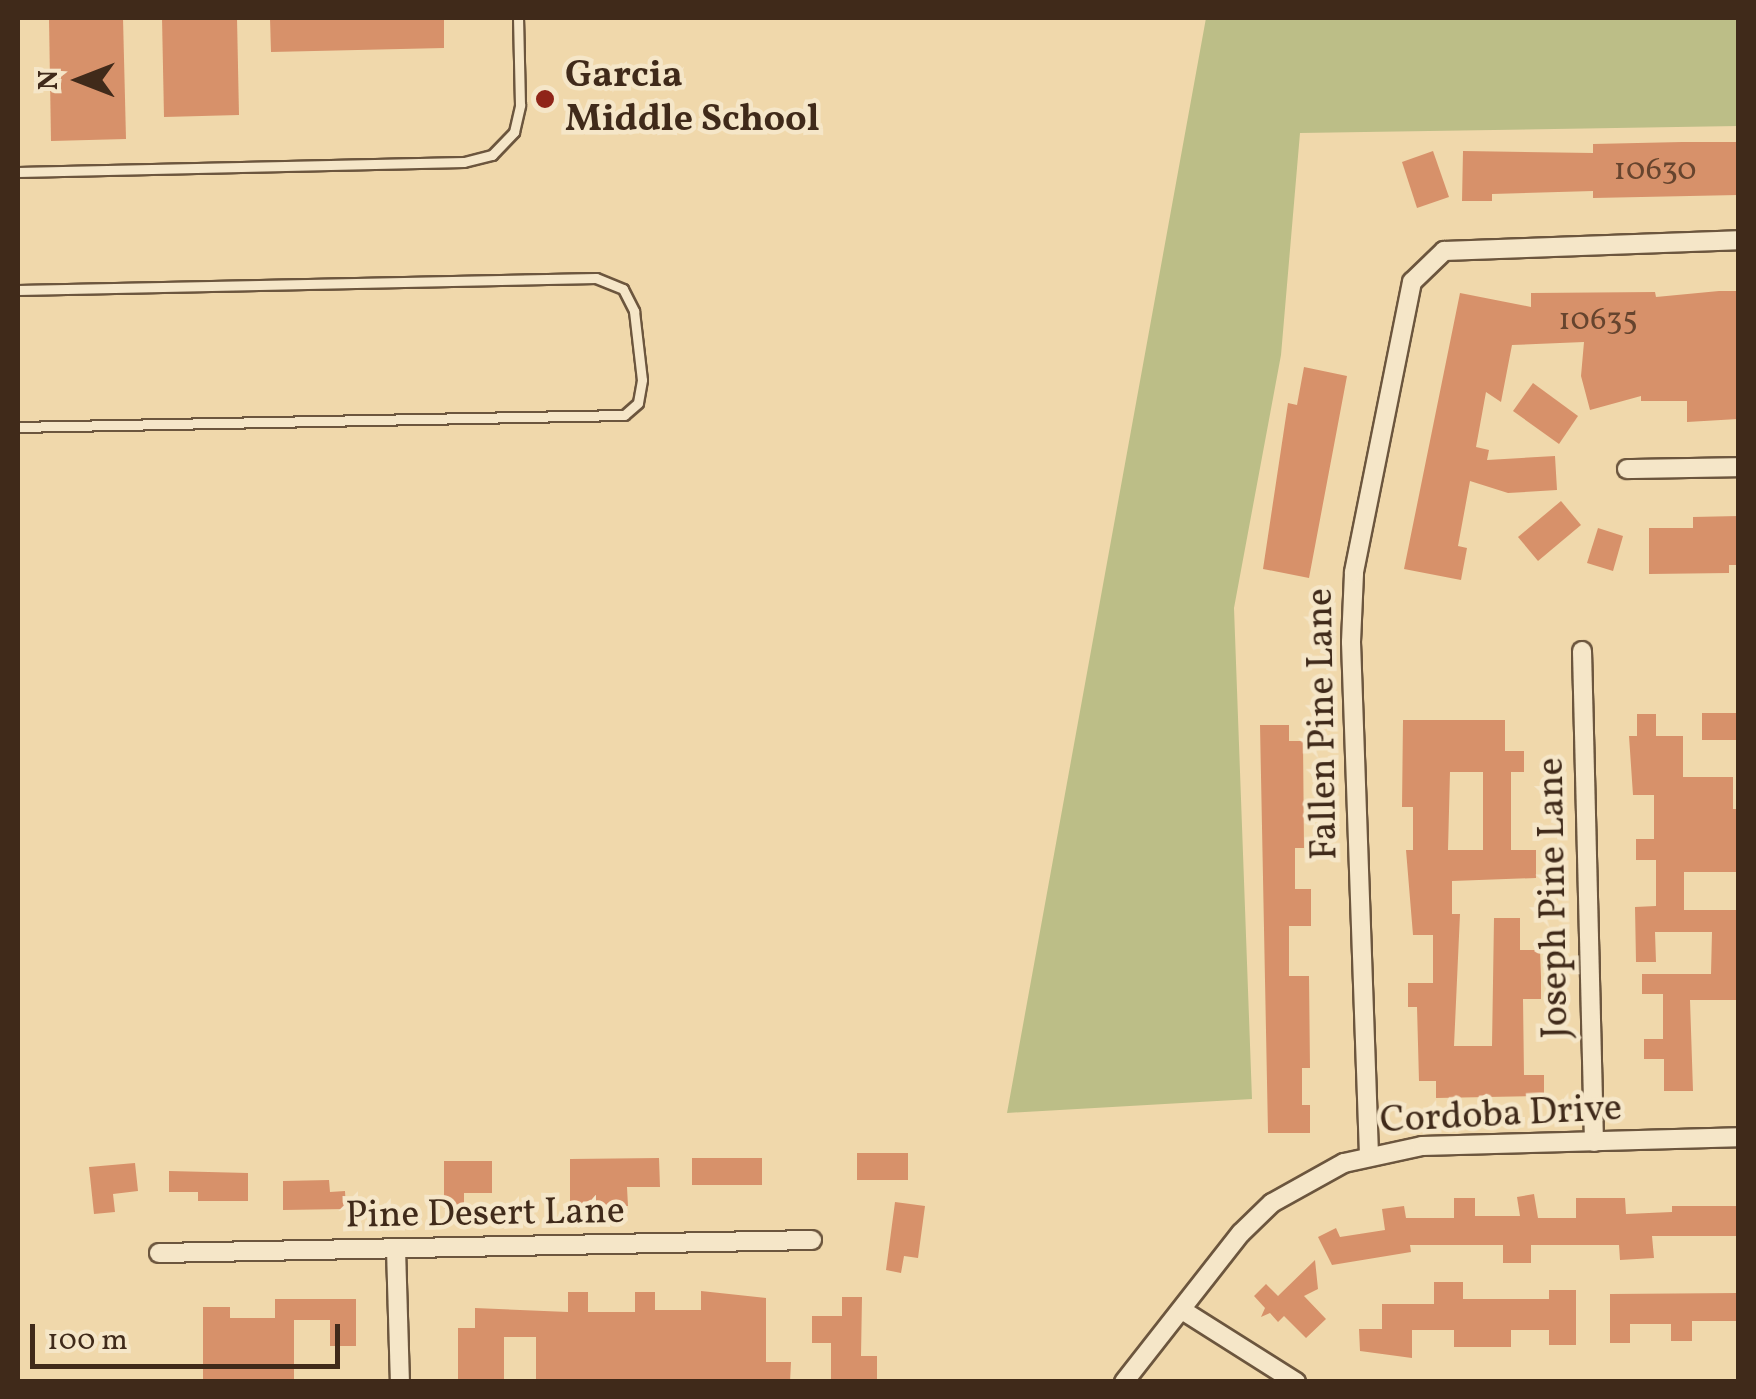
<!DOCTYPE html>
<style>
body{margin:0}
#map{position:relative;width:1756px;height:1399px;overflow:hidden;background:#f0d8ab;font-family:Vollkorn,serif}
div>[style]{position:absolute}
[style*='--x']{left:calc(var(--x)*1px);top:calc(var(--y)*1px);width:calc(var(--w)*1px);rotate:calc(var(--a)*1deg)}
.green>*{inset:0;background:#bcbe87}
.building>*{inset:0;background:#d7916a}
.roads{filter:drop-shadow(2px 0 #6c563e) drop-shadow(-2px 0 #6c563e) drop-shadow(0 2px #6c563e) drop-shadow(0 -2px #6c563e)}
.service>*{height:9px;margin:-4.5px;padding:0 4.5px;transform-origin:4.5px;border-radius:4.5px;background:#f5e6c8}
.minor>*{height:18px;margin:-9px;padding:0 9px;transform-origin:9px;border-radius:9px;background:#f5e6c8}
.dots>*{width:28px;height:28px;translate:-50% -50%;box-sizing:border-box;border:5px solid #f5e6c8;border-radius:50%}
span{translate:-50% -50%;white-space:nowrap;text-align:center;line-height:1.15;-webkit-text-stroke:9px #f5e6c8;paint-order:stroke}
.number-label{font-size:32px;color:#66442e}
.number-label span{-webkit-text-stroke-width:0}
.poi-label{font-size:38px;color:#402a1a;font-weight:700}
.left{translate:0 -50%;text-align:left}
.street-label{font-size:38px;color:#402a1a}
.frame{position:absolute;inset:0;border:20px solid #402a1a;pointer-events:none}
.north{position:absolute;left:30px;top:30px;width:100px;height:100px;-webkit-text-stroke:8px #f5e6c8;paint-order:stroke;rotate:270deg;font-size:28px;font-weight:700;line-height:40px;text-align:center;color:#402a1a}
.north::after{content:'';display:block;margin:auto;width:35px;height:45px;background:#402a1a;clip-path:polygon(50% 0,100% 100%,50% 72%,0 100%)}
.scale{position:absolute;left:30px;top:1324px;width:310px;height:45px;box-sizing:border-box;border:5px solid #402a1a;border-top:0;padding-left:12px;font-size:30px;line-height:35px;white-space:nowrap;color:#402a1a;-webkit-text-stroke:8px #f5e6c8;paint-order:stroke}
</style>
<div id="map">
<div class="green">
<i style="clip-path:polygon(1206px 18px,1738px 18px,1738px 126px,1300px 133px,1281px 355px,1234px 608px,1252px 1099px,1007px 1113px)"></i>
</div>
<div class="building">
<i style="clip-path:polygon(49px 18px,123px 18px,126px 139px,51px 141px)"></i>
<i style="clip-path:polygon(162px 18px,237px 18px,239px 115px,164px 117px)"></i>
<i style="clip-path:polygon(270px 18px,444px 18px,444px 48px,271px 52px)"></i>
<i style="clip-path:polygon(1682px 142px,1738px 142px,1738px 195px,1593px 198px,1593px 191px,1492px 194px,1492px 201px,1462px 201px,1463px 151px,1593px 153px,1593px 144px)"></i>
<i style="clip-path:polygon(1433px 151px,1449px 197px,1417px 208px,1402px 162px)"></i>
<i style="clip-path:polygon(1719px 291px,1738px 291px,1738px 419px,1687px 422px,1687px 401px,1641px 401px,1641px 396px,1590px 410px,1581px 376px,1584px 342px,1512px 345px,1501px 402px,1486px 392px,1476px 447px,1489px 450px,1487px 460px,1555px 456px,1557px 490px,1508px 493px,1470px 481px,1458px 546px,1467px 548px,1461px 580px,1404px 569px,1460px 293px,1531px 307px,1531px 293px,1655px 292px,1656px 297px)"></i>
<i style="clip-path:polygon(1304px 367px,1347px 376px,1309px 578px,1263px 569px,1288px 403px,1297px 405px)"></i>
<i style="clip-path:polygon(1533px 383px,1578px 416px,1559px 444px,1513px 411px)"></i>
<i style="clip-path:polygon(1561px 501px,1581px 525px,1538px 561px,1518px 537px)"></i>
<i style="clip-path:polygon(1738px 516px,1738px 565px,1729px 565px,1729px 573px,1649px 574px,1649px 528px,1693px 528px,1693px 517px)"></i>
<i style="clip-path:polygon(1598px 528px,1623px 536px,1613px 571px,1587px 563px)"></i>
<i style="clip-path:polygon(1702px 713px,1738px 713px,1738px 740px,1702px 740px)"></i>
<i style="clip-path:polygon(1637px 714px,1656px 714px,1656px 736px,1683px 736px,1683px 777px,1733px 777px,1733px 809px,1738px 809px,1738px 872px,1684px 872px,1684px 910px,1738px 910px,1738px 1000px,1690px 1000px,1693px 1091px,1664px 1091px,1664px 1059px,1644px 1059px,1644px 1039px,1663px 1039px,1663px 994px,1642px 994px,1642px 974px,1711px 974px,1712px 932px,1655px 932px,1656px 962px,1636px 962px,1635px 907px,1656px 906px,1656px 860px,1636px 860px,1636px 839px,1654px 839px,1654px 795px,1633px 795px,1629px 736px,1637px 736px)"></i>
<i style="clip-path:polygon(evenodd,1403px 720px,1505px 720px,1505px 751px,1524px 751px,1524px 772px,1511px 772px,1511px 850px,1536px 850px,1536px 878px,1452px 881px,1452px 914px,1460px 914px,1454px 1046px,1492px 1046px,1494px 918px,1520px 918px,1520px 950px,1540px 950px,1541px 977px,1541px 999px,1523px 999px,1524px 1075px,1544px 1075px,1544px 1096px,1436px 1098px,1436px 1081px,1419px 1081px,1417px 1007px,1408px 1007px,1408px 983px,1433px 983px,1433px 935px,1413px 935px,1406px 850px,1413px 850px,1413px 807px,1402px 807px,1403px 720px,1450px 772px,1483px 772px,1483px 850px,1448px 850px,1450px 772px)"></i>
<i style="clip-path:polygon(1260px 725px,1289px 725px,1289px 741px,1303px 741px,1304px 848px,1295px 848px,1295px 889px,1311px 889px,1311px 926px,1289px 926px,1289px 976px,1309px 976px,1310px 1068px,1302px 1068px,1302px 1105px,1310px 1105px,1310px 1133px,1268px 1133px)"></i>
<i style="clip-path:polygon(857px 1153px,908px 1153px,908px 1180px,857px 1180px)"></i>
<i style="clip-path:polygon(659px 1158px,660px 1187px,627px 1187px,628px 1206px,570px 1207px,570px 1159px)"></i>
<i style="clip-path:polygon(692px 1158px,762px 1158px,762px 1185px,692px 1185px)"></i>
<i style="clip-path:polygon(444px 1161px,492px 1161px,492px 1193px,464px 1193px,464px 1209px,444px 1209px)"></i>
<i style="clip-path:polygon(135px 1163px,138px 1191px,113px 1194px,115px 1212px,94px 1214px,89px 1167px)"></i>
<i style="clip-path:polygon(169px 1171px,248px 1173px,248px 1201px,198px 1201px,198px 1192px,169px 1192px)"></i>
<i style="clip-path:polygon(329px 1180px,330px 1192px,345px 1191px,346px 1209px,283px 1210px,283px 1181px)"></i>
<i style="clip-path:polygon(1534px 1194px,1538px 1218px,1576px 1218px,1576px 1198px,1625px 1198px,1626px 1214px,1672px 1212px,1672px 1206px,1738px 1206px,1738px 1236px,1652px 1236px,1654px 1258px,1620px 1260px,1619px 1245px,1531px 1245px,1531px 1263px,1503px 1263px,1503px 1245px,1410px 1245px,1411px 1252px,1332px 1265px,1318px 1237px,1336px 1228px,1340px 1237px,1385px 1230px,1382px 1209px,1404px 1206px,1406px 1218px,1454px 1218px,1454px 1198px,1475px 1198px,1475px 1216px,1520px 1216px,1517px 1197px)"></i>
<i style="clip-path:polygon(895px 1202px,925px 1206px,918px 1258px,904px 1256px,901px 1273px,886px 1270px)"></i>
<i style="clip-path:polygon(1315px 1260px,1318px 1289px,1304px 1296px,1326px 1319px,1306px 1338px,1284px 1316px,1278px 1322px,1270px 1313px,1261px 1317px,1265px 1308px,1254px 1296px,1266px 1284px,1278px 1296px)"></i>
<i style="clip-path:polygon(1434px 1282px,1463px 1282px,1463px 1299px,1549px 1299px,1549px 1290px,1576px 1290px,1576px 1345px,1549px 1345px,1549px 1330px,1511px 1330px,1511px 1347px,1454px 1347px,1454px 1330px,1412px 1330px,1412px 1358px,1360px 1351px,1359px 1329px,1382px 1329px,1382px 1304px,1434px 1304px)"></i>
<i style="clip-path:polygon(701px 1291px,766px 1298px,766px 1362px,791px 1362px,790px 1382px,536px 1382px,536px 1337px,504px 1337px,504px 1382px,458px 1382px,458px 1328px,475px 1328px,475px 1308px,568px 1312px,568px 1292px,588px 1292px,588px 1312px,635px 1312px,635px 1292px,655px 1292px,655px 1310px,701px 1310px)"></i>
<i style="clip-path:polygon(1738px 1293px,1738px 1321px,1692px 1321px,1692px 1341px,1671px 1341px,1671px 1324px,1630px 1324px,1630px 1343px,1610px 1343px,1610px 1294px)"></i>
<i style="clip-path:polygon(842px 1297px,862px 1297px,861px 1356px,877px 1356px,877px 1382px,831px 1382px,831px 1343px,812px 1343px,812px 1316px,842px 1316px)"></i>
<i style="clip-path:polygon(275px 1299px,356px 1299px,356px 1346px,330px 1346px,330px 1320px,294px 1320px,294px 1382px,203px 1382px,203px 1307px,230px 1307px,230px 1318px,275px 1318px)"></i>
</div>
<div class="roads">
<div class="service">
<i style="--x:18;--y:172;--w:446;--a:-1.3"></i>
<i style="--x:464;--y:162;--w:29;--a:-14"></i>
<i style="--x:492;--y:155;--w:32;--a:-46"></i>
<i style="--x:514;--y:132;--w:28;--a:-77"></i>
<i style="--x:520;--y:105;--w:87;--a:-91.3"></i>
<i style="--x:18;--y:290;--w:578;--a:-1.19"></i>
<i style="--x:596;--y:278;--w:29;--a:22"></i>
<i style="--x:623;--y:289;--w:25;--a:63"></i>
<i style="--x:634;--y:311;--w:69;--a:83.4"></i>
<i style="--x:642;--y:380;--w:23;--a:100"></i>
<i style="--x:638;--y:403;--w:18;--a:139"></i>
<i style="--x:624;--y:415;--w:606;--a:178.87"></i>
</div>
<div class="minor">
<i style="--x:1627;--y:469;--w:111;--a:-1"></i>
<i style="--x:1582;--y:651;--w:491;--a:88.6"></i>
<i style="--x:1369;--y:1155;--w:513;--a:-92.01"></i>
<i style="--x:1351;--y:642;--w:70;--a:-87.5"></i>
<i style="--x:1354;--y:572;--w:296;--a:-78.7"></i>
<i style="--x:1412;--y:282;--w:45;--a:-44.1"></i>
<i style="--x:1444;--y:251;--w:294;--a:-2.1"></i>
<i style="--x:396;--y:1249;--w:133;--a:88.3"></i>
<i style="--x:159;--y:1253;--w:653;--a:-1.14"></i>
<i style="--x:1182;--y:1310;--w:135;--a:32.3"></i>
<i style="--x:1124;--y:1382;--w:189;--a:-51.9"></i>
<i style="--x:1241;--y:1233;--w:43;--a:-44.1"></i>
<i style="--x:1272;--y:1203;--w:82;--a:-29.1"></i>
<i style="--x:1344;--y:1163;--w:80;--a:-12.3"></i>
<i style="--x:1422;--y:1146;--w:316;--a:-1.6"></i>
</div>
</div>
<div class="dots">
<i style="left:545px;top:99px;background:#8f2418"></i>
</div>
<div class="number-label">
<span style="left:1655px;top:171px">10630</span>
<span style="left:1598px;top:321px">10635</span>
</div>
<div class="poi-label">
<span class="left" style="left:565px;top:99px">Garcia<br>Middle School</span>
</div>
<div class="street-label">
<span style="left:1324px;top:724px;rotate:-91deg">Fallen Pine Lane</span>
<span style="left:1555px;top:898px;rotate:-91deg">Joseph Pine Lane</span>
<span style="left:1501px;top:1116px;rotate:-3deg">Cordoba Drive</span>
<span style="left:485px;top:1215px;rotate:-1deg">Pine Desert Lane</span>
</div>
<div class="frame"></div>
<div class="north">N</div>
<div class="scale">100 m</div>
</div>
